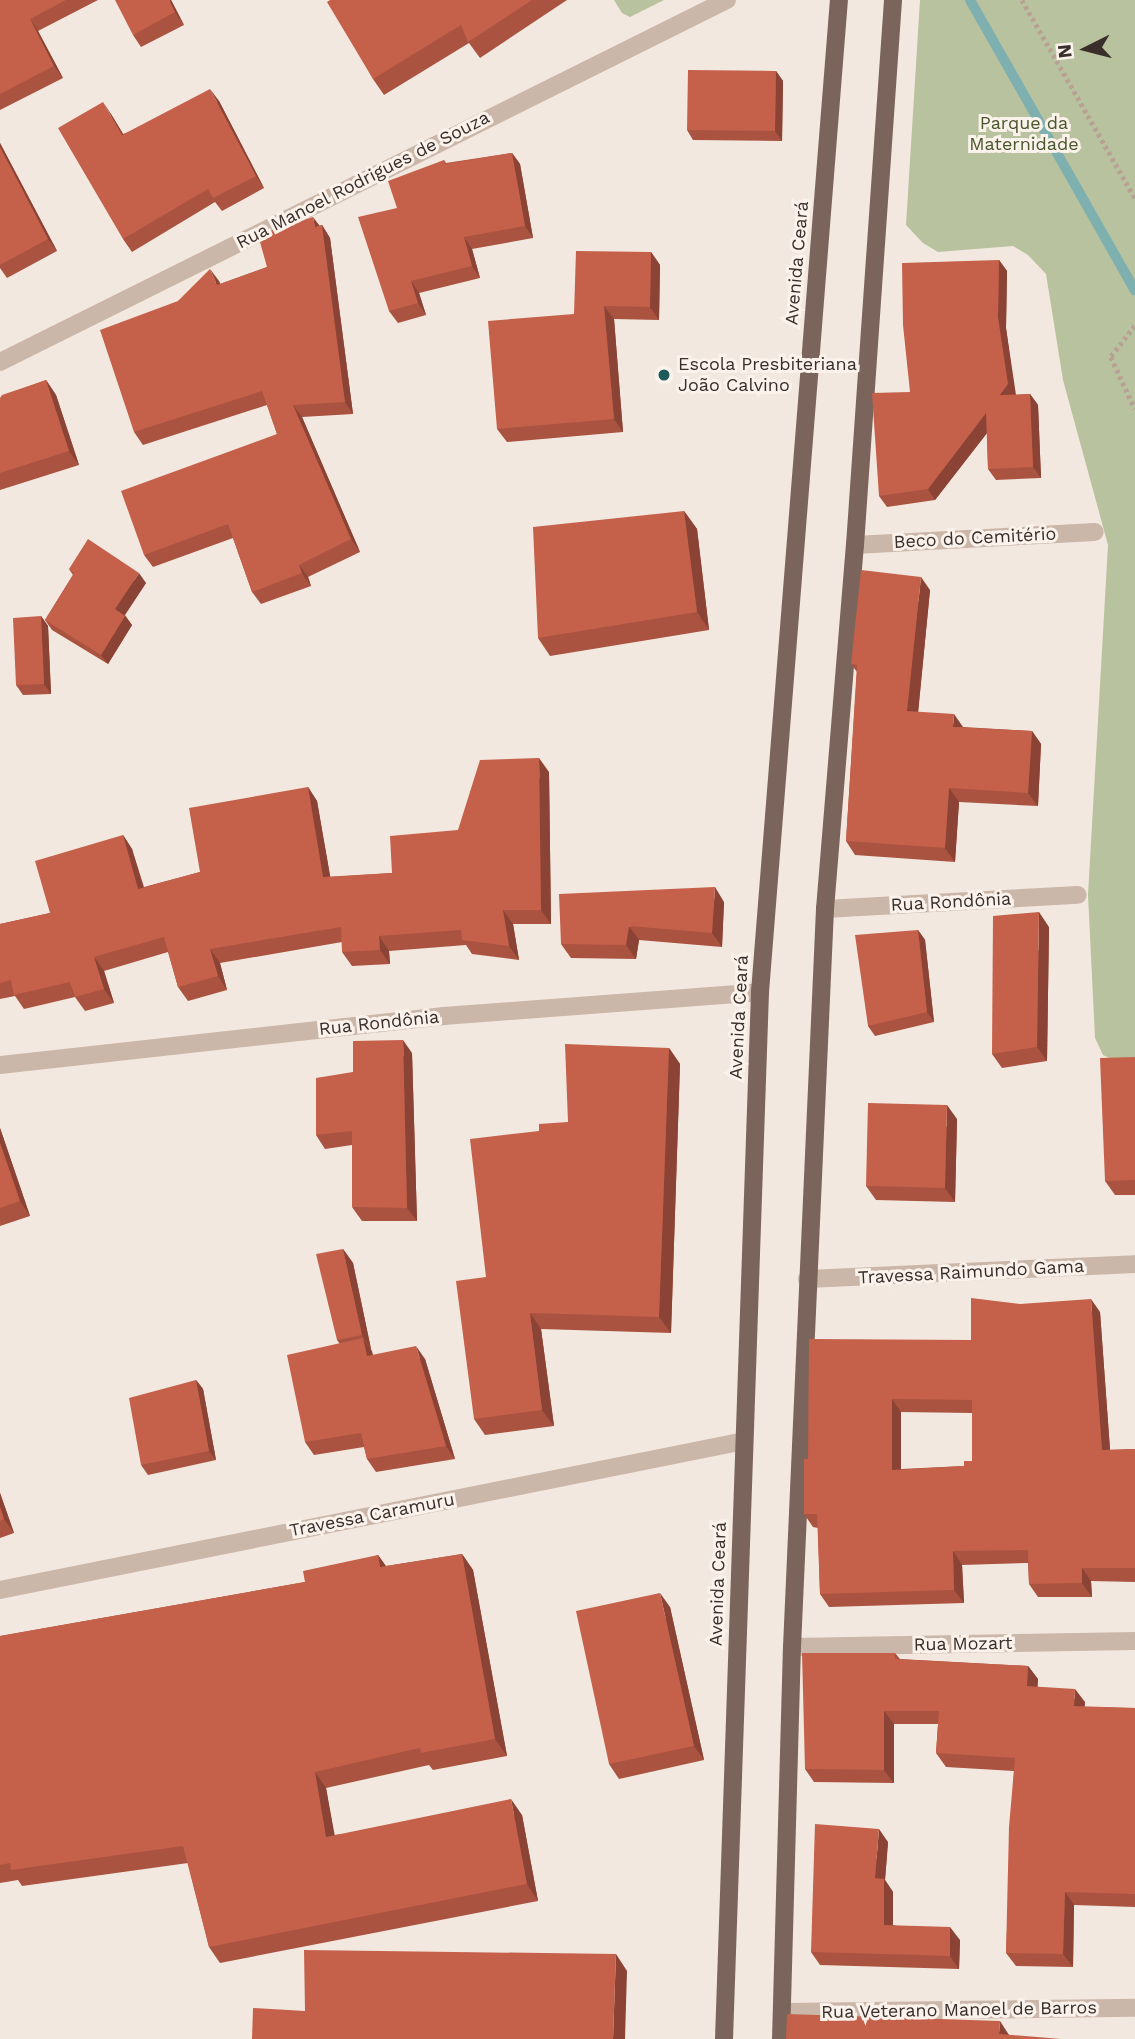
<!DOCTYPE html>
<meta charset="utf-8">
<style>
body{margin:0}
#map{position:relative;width:1135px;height:2039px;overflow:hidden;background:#f3e8df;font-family:"Work Sans",sans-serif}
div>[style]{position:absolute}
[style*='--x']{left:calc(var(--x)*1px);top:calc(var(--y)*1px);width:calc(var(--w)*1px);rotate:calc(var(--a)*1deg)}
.green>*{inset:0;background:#b8c29e}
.stream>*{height:10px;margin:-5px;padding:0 5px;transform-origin:5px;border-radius:5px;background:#7eb0af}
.path>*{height:4.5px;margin-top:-2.25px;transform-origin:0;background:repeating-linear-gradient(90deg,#b7a194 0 3.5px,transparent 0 7px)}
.minor>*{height:18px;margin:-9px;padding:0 9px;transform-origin:9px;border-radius:9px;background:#cbb7aa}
.primary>*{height:18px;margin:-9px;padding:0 9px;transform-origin:9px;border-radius:9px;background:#7a645b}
.wall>*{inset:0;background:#a95340}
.shaded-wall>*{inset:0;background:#8a4334}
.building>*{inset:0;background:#c5604a}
.dots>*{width:19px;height:19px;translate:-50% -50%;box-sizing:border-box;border:4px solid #faf2eb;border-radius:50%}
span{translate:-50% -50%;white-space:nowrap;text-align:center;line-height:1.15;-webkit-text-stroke:6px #faf2eb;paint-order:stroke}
.park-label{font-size:18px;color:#4a572d}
.street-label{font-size:18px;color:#392e2a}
.poi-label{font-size:18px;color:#392e2a}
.left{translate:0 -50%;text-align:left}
.north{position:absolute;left:1051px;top:14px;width:70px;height:70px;-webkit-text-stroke:5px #faf2eb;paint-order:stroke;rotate:264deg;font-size:19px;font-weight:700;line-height:28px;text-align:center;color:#392e2a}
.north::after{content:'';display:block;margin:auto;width:24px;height:32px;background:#392e2a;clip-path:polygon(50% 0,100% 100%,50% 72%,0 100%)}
</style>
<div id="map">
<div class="green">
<i style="clip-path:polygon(614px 0,664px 0,630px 17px,622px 13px)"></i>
<i style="clip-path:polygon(920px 0,1135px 0,1135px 1062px,1120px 1063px,1103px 1055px,1095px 1038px,1088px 895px,1108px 545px,1063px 380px,1046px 274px,1028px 255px,1013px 246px,938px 252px,923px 243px,906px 225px)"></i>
</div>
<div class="stream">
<i style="--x:970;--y:0;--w:334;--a:60.4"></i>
</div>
<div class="path">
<i style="--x:1022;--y:0;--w:228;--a:60.3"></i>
<i style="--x:1135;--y:326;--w:39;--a:128"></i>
<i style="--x:1111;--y:357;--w:57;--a:65.2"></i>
</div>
<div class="minor">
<i style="--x:0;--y:362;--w:812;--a:-26.47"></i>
<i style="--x:855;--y:545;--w:240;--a:-3.1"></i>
<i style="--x:825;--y:909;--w:253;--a:-3.2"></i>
<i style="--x:0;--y:1065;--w:447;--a:-6.3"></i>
<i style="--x:444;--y:1016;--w:317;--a:-4.3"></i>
<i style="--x:807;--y:1279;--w:328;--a:-2.6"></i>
<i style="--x:0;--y:1590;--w:759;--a:-11.32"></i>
<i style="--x:792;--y:1647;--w:343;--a:-1"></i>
<i style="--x:783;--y:2012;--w:352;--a:-0.7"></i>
</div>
<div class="primary">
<i style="--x:724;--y:2039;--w:1048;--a:-88.03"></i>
<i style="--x:760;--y:992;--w:995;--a:-85.45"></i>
<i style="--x:781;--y:2039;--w:392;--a:-88.4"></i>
<i style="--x:792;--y:1647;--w:739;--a:-87.44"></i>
<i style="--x:825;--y:909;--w:365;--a:-85.3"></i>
<i style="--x:855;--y:545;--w:546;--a:-86.01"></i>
</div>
<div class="wall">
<i style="clip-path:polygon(0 0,98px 0,38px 31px,63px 78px,0 110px)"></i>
<i style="clip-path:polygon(171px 0,184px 25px,141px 47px,133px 35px)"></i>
<i style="clip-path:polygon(330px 0,567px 0,480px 58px,469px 43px,384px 95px,373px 79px)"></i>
<i style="clip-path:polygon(776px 71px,783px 81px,782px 141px,693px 140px,687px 130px)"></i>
<i style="clip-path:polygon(219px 101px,264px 188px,222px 211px,215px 202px,132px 252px,123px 239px,111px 114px,123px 134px)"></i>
<i style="clip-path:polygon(0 143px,57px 251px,7px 278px,0 268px)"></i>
<i style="clip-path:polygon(512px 153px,520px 164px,533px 238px,472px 249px,480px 278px,419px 293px,426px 315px,398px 323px,389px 311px,397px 208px,444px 160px,446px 163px)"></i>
<i style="clip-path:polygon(322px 225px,330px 238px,353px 414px,302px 417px,360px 552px,308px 577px,311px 586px,261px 604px,252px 592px,233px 538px,153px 567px,144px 555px,277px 434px,267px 405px,143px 445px,134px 432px,178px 301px,219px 281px,220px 284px,267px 267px,319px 226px)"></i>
<i style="clip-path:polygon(651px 252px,660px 265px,659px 320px,614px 319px,623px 432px,507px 442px,497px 429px,574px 314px)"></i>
<i style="clip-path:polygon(999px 260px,1007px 271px,1006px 328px,1015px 395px,1030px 394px,1038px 405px,1041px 478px,996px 480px,988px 469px,987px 433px,935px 500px,887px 507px,879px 496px,910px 392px)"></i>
<i style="clip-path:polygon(46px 380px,56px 395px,79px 465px,0 490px,0 398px)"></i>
<i style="clip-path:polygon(684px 511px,697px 529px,709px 630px,550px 656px,538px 638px)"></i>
<i style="clip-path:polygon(69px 569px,146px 583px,125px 615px,132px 625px,108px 664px,52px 630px,45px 620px,73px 575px)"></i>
<i style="clip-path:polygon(930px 590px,918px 712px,963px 727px,1032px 731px,1041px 744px,1038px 806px,959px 802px,955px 862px,855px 855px,846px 841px,857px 672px,851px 664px)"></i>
<i style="clip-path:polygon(41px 616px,48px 626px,51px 694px,23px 695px,16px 685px)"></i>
<i style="clip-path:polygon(549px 772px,551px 924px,513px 924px,519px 960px,472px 954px,466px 945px,389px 951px,390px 964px,352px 966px,342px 952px,342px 942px,220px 963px,227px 990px,188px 1001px,178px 987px,168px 952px,104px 971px,114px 1003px,85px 1011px,75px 997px,24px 1009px,15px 996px,0 999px,0 922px,0 924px,50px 913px,123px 835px,132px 849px,144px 887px,200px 872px,308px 787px,317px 801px,330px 877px,392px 873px)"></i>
<i style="clip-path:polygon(724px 902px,722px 947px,639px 940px,636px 959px,571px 958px,561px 944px)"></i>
<i style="clip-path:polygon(1049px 927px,1047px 1061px,1002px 1068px,992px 1054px)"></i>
<i style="clip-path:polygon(918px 930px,925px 940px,934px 1022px,875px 1036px,868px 1026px)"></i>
<i style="clip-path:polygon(669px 1048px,680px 1064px,671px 1333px,541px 1329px,554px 1426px,485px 1435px,474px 1419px,486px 1277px,539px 1131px,568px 1122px)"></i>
<i style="clip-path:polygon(412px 1053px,417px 1221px,362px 1221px,352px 1207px,352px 1145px,325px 1149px,316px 1135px,353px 1072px)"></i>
<i style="clip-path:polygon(1135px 1057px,1135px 1195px,1115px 1195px,1105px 1181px)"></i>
<i style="clip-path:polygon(957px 1119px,955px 1202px,876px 1200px,866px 1186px)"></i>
<i style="clip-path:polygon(0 1128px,30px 1216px,0 1226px)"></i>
<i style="clip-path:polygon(343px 1249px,353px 1263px,371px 1349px,370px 1349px,373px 1355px,425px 1359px,455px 1459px,376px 1472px,367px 1459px,364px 1447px,314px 1455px,305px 1442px,340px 1344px,337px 1340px)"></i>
<i style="clip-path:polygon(evenodd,1100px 1312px,1110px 1450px,1135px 1449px,1135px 1582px,1091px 1581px,1092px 1597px,1038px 1597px,1029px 1584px,1028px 1563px,962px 1565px,964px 1603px,829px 1607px,820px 1594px,818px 1528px,813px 1527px,804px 1514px,808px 1459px,971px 1340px,1100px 1312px,901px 1412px,972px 1413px,972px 1461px,964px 1466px,901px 1469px,901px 1412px)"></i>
<i style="clip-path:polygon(196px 1380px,203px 1389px,216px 1460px,148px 1475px,141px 1465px)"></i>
<i style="clip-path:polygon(0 1493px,14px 1533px,0 1538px)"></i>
<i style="clip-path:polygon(462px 1554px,473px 1570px,507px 1756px,433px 1770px,429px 1765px,326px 1788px,334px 1835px,522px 1815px,538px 1901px,220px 1963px,209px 1947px,188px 1863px,22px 1886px,18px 1880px,0 1883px,0 1636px,305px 1582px,378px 1555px,386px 1566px)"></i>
<i style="clip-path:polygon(670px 1607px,704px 1760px,619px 1779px,609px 1764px)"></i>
<i style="clip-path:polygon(895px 1653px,900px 1659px,1028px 1666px,1038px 1679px,1037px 1687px,1085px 1702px,1084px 1707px,1135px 1708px,1135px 1907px,1074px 1905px,1073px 1967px,1016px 1966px,1006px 1953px,1014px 1771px,946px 1767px,936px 1753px,938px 1724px,894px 1724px,894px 1783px,814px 1782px,805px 1769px)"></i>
<i style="clip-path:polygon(888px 1842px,885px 1880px,893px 1892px,893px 1925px,960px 1940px,959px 1969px,820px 1965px,811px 1952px)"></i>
</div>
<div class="shaded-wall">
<i style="clip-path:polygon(169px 0,171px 0,184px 25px,175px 12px)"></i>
<i style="clip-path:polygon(30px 19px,38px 31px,63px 78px,54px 66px)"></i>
<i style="clip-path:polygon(776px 71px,783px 81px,782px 141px,775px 131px)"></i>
<i style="clip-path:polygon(210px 89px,219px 101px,264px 188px,256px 176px)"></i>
<i style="clip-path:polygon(103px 102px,111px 114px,131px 147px,122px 135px)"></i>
<i style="clip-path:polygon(0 143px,57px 251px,48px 239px,0 147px)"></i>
<i style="clip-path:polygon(512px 153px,520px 164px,533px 238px,525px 226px)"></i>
<i style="clip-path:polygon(313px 217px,322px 229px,322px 225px,330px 238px,353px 414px,345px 402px)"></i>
<i style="clip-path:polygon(464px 237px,472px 249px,480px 278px,472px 266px)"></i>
<i style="clip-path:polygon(651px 252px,660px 265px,659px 320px,650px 307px)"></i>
<i style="clip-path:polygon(999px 260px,1007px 271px,1006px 328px,1016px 395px,1000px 395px,998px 317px)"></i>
<i style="clip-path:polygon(210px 269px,219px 281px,226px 297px,217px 285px)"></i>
<i style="clip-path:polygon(411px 281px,419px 293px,426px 315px,418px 303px)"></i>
<i style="clip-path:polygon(604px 306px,614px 319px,623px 432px,614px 419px)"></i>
<i style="clip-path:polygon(46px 380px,56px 395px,79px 465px,69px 451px)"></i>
<i style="clip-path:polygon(1030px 394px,1038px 405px,1041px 478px,1033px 467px)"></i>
<i style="clip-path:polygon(293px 405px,302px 417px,360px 552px,351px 539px)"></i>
<i style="clip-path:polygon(986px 413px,994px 424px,935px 500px,928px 489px)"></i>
<i style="clip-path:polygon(684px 511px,697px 529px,709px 630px,697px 612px)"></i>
<i style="clip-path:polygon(299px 565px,308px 577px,311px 586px,302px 573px)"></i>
<i style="clip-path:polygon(139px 573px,146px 583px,122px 619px,115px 609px)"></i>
<i style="clip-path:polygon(921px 577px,930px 590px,917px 724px,907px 711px)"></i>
<i style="clip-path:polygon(41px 616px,48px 626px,51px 694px,44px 684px)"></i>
<i style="clip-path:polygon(125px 616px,132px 625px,108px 664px,101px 655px)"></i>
<i style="clip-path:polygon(954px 714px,963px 727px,953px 727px)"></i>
<i style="clip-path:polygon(1032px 731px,1041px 744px,1038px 806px,1028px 793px)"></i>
<i style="clip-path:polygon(539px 758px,549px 772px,551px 924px,541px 910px)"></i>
<i style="clip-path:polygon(308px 787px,317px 801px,333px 892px,323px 877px)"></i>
<i style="clip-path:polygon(949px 788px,959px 802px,955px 862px,945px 848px)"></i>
<i style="clip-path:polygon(123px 835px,132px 849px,148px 903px,138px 889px)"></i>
<i style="clip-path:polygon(715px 887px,724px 902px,722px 947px,712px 933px)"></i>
<i style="clip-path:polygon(503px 910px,513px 924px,519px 960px,509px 946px)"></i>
<i style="clip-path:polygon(1039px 912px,1049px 927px,1047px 1061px,1037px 1047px)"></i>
<i style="clip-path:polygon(629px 926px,639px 940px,636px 959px,626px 945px)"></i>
<i style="clip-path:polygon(918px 930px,925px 940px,934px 1022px,927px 1012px)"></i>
<i style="clip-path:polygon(379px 936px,389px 951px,390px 964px,380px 950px)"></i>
<i style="clip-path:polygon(210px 949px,220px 963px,227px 990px,218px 976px)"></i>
<i style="clip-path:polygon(94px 957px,104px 971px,114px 1003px,104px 989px)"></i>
<i style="clip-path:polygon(403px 1040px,412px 1053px,417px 1221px,407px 1208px)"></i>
<i style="clip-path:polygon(669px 1048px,680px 1064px,671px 1333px,659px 1317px)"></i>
<i style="clip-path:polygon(947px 1105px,957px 1119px,955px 1202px,945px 1188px)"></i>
<i style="clip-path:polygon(0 1128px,30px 1216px,20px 1201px,0 1143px)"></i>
<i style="clip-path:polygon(343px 1249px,353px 1263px,371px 1349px,362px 1335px)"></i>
<i style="clip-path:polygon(1091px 1299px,1100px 1312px,1111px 1463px,1102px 1450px)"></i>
<i style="clip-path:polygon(530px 1313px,541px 1329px,554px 1426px,542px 1410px)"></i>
<i style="clip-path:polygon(363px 1338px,372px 1351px,376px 1369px,367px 1356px)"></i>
<i style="clip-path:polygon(416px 1346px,425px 1359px,455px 1459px,446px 1446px)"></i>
<i style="clip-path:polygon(196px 1380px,203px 1389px,216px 1460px,209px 1451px)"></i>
<i style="clip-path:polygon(892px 1399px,901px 1412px,901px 1483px,892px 1470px)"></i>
<i style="clip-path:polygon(0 1493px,14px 1533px,4px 1519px,0 1507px)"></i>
<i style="clip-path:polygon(953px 1551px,962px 1565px,964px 1603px,954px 1590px)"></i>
<i style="clip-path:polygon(462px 1554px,473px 1570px,507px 1756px,495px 1739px)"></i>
<i style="clip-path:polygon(378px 1555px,389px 1571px,380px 1567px)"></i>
<i style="clip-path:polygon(1082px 1568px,1091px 1581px,1092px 1597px,1082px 1583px)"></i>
<i style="clip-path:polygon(660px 1593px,670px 1607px,704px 1760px,694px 1746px)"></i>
<i style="clip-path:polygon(1028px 1666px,1038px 1679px,1037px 1700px,1027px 1686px)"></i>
<i style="clip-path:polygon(1075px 1689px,1085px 1702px,1084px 1720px,1074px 1706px)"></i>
<i style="clip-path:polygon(884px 1711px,894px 1724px,894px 1783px,884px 1770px)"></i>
<i style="clip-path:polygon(315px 1772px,326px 1788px,338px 1853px,326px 1837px)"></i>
<i style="clip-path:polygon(511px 1799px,522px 1815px,538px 1901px,527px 1884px)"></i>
<i style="clip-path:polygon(879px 1829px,888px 1842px,885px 1880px,893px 1892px,893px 1938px,884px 1925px,875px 1878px)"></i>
<i style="clip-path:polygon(1065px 1892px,1074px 1905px,1073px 1967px,1063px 1954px)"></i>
<i style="clip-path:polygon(950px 1927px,960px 1940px,959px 1969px,950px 1956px)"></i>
<i style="clip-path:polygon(616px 1954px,627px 1971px,625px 2039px,613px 2039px)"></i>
<i style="clip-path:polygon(1000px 2021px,1011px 2038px,999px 2034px)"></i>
</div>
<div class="building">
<i style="clip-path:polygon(0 0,66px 0,30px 19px,54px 66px,0 94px)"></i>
<i style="clip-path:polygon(115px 0,169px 0,175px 12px,133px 35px)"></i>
<i style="clip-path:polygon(330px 0,532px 0,468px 42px,461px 25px,373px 79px,327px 2px)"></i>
<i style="clip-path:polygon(688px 70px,776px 71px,775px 131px,687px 130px)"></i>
<i style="clip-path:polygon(210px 89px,256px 176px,213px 198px,208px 189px,123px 239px,58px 128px,103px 102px,122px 135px)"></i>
<i style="clip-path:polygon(0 147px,48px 239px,0 265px)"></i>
<i style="clip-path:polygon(512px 153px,525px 226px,464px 237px,472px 266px,411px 281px,418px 303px,389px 311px,358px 217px,397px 208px,388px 181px,444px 160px,445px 164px)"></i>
<i style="clip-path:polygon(313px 217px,315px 227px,322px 225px,345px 402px,293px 405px,351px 539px,299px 565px,302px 573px,252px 592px,228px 524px,144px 555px,121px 491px,277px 434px,262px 391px,134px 432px,100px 330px,178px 301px,210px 269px,217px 285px,267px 267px,258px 235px)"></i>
<i style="clip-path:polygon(576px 251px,651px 252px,650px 307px,604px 306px,614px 419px,497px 429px,488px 321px,574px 314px)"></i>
<i style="clip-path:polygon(999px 260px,998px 317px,1008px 384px,1000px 395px,1030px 394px,1033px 467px,988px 469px,986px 413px,928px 489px,879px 496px,872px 393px,910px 392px,903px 325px,902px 263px)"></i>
<i style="clip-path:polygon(46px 380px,69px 451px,0 473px,0 398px,2px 395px)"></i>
<i style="clip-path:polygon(684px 511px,697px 612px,538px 638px,533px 527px)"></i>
<i style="clip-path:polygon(88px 539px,139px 573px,115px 609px,125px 616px,101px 655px,45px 620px,74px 573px,69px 569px)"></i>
<i style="clip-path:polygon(861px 570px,921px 577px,907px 711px,954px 714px,953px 727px,1032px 731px,1028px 793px,949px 788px,945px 848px,846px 841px,857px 665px,851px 664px)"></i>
<i style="clip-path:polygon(41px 616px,44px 684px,16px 685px,13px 618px)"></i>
<i style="clip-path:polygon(539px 758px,541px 910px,503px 910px,509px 946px,462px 940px,461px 930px,379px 936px,380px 950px,342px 952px,341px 927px,210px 949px,218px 976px,178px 987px,164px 937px,94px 957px,104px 989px,75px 997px,70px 982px,14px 995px,11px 980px,0 983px,0 924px,50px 913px,35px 861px,123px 835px,138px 889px,200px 872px,189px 808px,308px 787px,323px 877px,392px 873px,390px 836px,458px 830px,480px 760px)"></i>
<i style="clip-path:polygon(715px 887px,712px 933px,629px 926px,626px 945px,561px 944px,559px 894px)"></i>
<i style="clip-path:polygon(1039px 912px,1037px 1047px,992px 1054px,993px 916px)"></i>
<i style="clip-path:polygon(918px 930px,927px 1012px,868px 1026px,855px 935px)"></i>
<i style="clip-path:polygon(403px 1040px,407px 1208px,352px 1207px,352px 1131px,316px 1135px,316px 1078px,353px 1072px,353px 1041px)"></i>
<i style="clip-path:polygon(565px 1044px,669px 1048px,659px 1317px,530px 1313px,542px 1410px,474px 1419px,456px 1281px,486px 1277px,470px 1139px,539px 1131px,539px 1124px,568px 1122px)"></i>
<i style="clip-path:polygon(1135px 1057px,1135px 1180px,1105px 1181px,1100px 1058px)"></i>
<i style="clip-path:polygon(868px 1103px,947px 1105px,945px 1188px,866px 1186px)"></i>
<i style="clip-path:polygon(0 1143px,20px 1201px,0 1208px)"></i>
<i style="clip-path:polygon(343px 1249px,362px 1335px,337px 1340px,316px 1254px)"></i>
<i style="clip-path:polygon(evenodd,971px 1298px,1020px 1304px,1091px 1299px,1102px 1450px,1135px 1449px,1135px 1568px,1082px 1568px,1082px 1583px,1029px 1584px,1028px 1550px,953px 1551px,954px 1590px,820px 1594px,817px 1514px,804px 1514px,804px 1459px,808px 1459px,809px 1339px,971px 1340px,971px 1298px,892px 1399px,972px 1400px,972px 1461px,964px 1461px,964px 1466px,892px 1470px,892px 1399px)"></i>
<i style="clip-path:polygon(363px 1338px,367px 1356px,416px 1346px,446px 1446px,367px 1459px,361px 1433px,305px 1442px,287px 1355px)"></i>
<i style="clip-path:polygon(196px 1380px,209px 1451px,141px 1465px,129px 1398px)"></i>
<i style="clip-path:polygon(0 1507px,4px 1519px,0 1521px)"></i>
<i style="clip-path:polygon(462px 1554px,495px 1739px,421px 1753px,420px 1748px,315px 1772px,326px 1837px,511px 1799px,527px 1884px,209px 1947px,183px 1846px,11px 1870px,10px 1863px,0 1865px,0 1636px,305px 1582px,303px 1571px,378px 1555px,380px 1567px)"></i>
<i style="clip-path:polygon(660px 1593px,694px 1746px,609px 1764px,576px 1611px)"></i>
<i style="clip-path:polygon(802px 1653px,895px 1653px,895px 1659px,1028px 1666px,1027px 1686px,1075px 1689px,1074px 1706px,1135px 1708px,1135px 1894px,1065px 1892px,1063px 1954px,1006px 1953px,1009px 1827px,1015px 1758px,936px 1753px,939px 1711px,884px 1711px,884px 1770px,805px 1769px)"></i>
<i style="clip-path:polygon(815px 1824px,879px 1829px,875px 1878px,884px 1879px,884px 1925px,950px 1927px,950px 1956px,811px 1952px)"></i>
<i style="clip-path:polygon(304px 1950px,616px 1954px,613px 2039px,252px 2039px,253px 2008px,305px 2011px)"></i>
<i style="clip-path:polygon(787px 2014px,1000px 2021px,999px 2034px,1061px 2039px,786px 2039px)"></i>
</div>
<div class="dots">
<i style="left:664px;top:375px;background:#1f5a5a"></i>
</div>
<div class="park-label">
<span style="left:1024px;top:134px">Parque da<br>Maternidade</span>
</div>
<div class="street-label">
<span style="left:363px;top:180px;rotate:-27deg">Rua Manoel Rodrigues de Souza</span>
<span style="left:797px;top:263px;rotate:-85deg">Avenida Ceará</span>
<span style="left:975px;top:538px;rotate:-3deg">Beco do Cemitério</span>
<span style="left:951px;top:902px;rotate:-3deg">Rua Rondônia</span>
<span style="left:739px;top:1017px;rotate:-87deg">Avenida Ceará</span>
<span style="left:379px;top:1023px;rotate:-6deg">Rua Rondônia</span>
<span style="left:971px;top:1272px;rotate:-3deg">Travessa Raimundo Gama</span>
<span style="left:372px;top:1515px;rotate:-11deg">Travessa Caramuru</span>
<span style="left:718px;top:1584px;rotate:-88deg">Avenida Ceará</span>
<span style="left:963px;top:1644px;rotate:-1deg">Rua Mozart</span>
<span style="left:959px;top:2010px;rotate:-1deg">Rua Veterano Manoel de Barros</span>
</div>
<div class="poi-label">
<span class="left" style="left:678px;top:375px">Escola Presbiteriana<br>João Calvino</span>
</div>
<div class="north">N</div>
</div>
